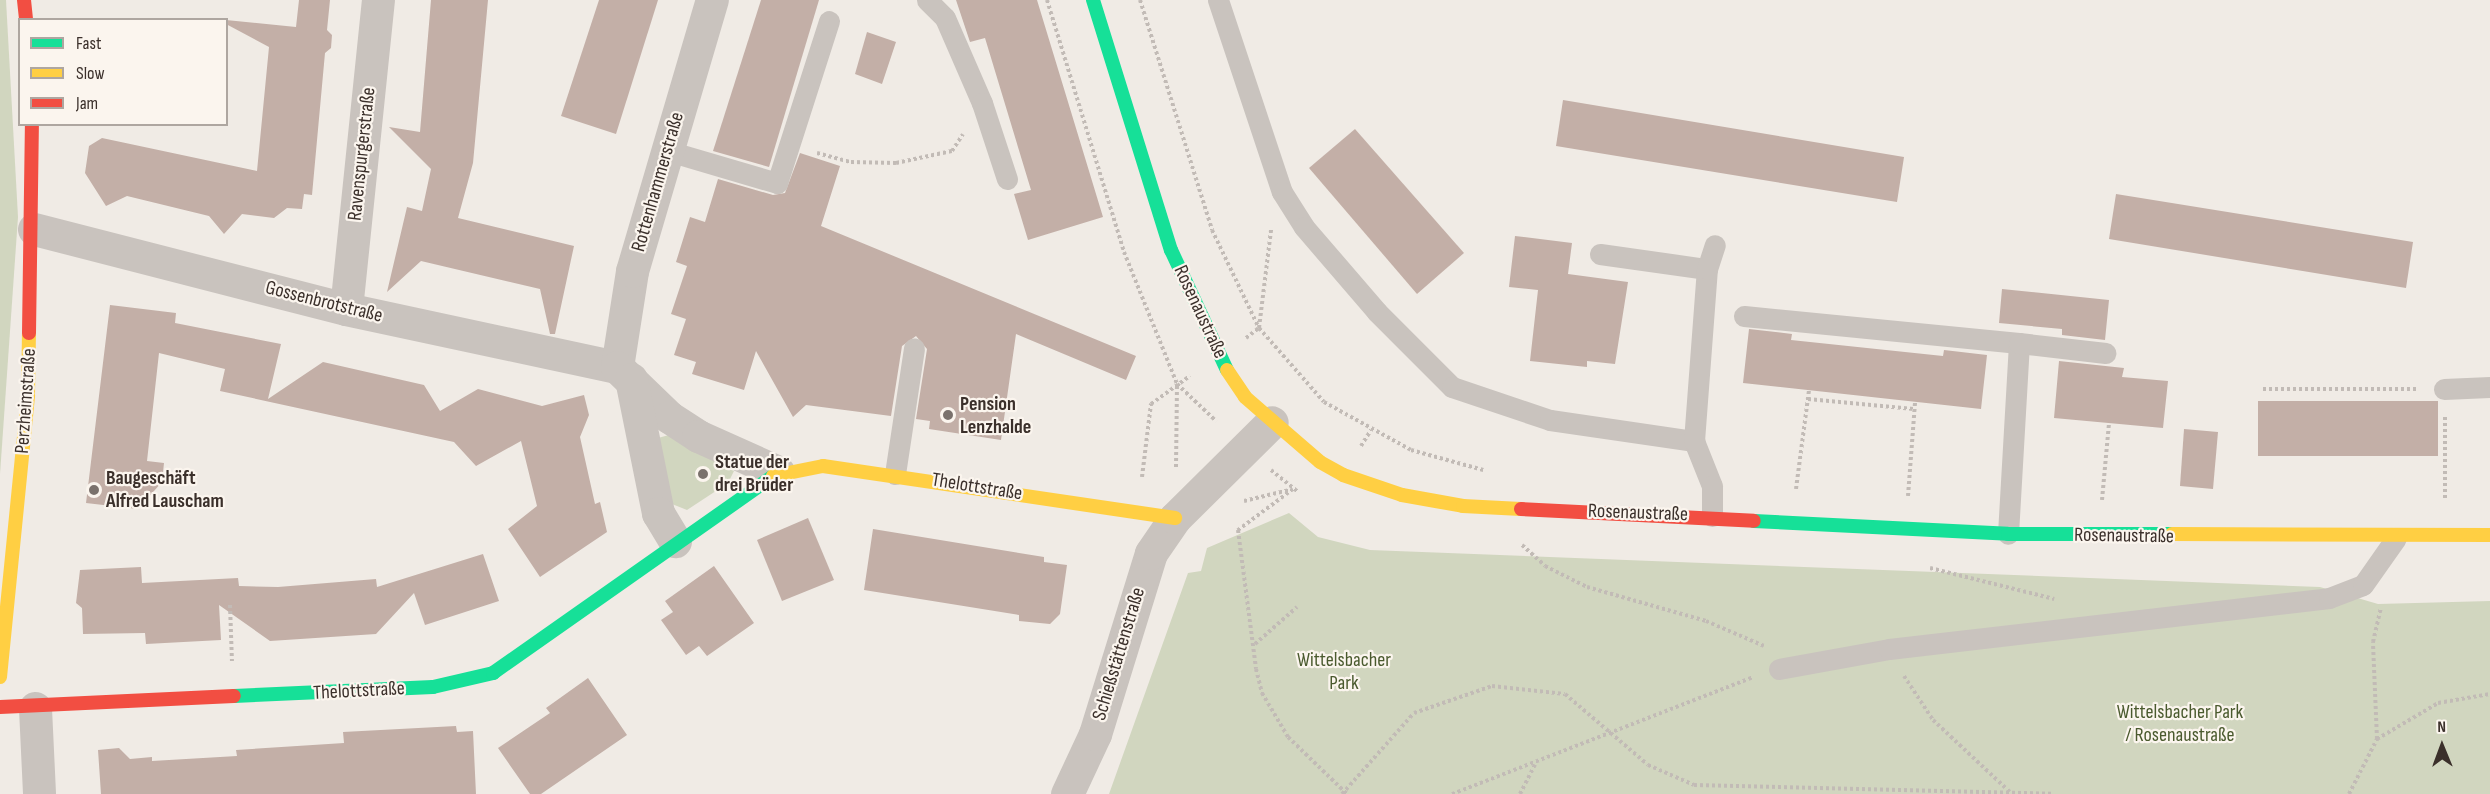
<!DOCTYPE html>
<meta charset="utf-8">
<style>
body{margin:0}
#map{position:relative;width:2490px;height:794px;overflow:hidden;background:#f0ebe5;font-family:"Sofia Sans Condensed",sans-serif}
div>[style]{position:absolute}
[style*='--x']{left:calc(var(--x)*1px);top:calc(var(--y)*1px);width:calc(var(--w)*1px);rotate:calc(var(--a)*1deg)}
.green>*{inset:0;background:#d1d6bf}
.building>*{inset:0;background:#c3afa7}
.path>*{height:4px;margin-top:-2px;transform-origin:0;background:repeating-linear-gradient(90deg,#c2bbb6 0 3px,transparent 0 6px)}
.lane>*{height:21px;margin:-10.5px;padding:0 10.5px;transform-origin:10.5px;border-radius:10.5px;background:#c9c3be}
.street>*{height:33px;margin:-16.5px;padding:0 16.5px;transform-origin:16.5px;border-radius:16.5px;background:#c9c3be}
.fast>*{height:14px;margin:-7px;padding:0 7px;transform-origin:7px;border-radius:7px;background:#16e098}
.slow>*{height:14px;margin:-7px;padding:0 7px;transform-origin:7px;border-radius:7px;background:#ffcf43}
.jam>*{height:14px;margin:-7px;padding:0 7px;transform-origin:7px;border-radius:7px;background:#f24e42}
.dots>*{width:16px;height:16px;translate:-50% -50%;box-sizing:border-box;border:3px solid #fbf5ee;border-radius:50%}
span{translate:-50% -50%;white-space:nowrap;text-align:center;line-height:1.15;-webkit-text-stroke:4.5px #fbf5ee;paint-order:stroke}
.street-label{font-size:20px;color:#3b302b}
.poi-label{font-size:20px;color:#3b302b;font-weight:700}
.left{translate:0 -50%;text-align:left}
.park-label{font-size:20px;color:#4a5a2e}
.legend{position:absolute;left:18px;top:18px;width:210px;height:108px;box-sizing:border-box;background:#fbf5ee;border:2px solid #aea6a0;margin:0;padding:8px 10px;list-style:none;font-size:18px;color:#3b302b}
.legend li{display:flex;align-items:center;gap:12px;height:30px}
.legend b{width:30px;border:2px solid #aea6a0}
.north{position:absolute;left:2412px;top:716px;width:60px;height:60px;-webkit-text-stroke:4px #fbf5ee;paint-order:stroke;rotate:359deg;font-size:16px;font-weight:700;line-height:24px;text-align:center;color:#3b302b}
.north::after{content:'';display:block;margin:auto;width:21px;height:27px;background:#3b302b;clip-path:polygon(50% 0,100% 100%,50% 72%,0 100%)}
</style>
<div id="map">
<div class="green">
<i style="clip-path:polygon(0 0,6px 0,18px 217px,0 474px)"></i>
<i style="clip-path:polygon(669px 435px,734px 471px,728px 483px,687px 510px,672px 504px,658px 438px)"></i>
<i style="clip-path:polygon(1289px 513px,1318px 537px,1370px 550px,2320px 587px,2378px 604px,2490px 601px,2490px 794px,1109px 794px,1188px 573px,1201px 571px,1207px 548px)"></i>
</div>
<div class="building">
<i style="clip-path:polygon(299px 0,330px 0,327px 30px,332px 35px,331px 48px,325px 53px,312px 195px,304px 194px,302px 209px,287px 208px,274px 218px,242px 214px,224px 234px,209px 216px,127px 196px,106px 206px,85px 173px,89px 146px,102px 138px,257px 171px,269px 47px,226px 24px,226px 20px,296px 27px)"></i>
<i style="clip-path:polygon(431px 0,488px 0,473px 163px,458px 218px,574px 246px,555px 334px,550px 334px,540px 289px,421px 261px,387px 292px,407px 207px,422px 211px,431px 169px,389px 127px,420px 132px)"></i>
<i style="clip-path:polygon(599px 0,658px 0,616px 134px,561px 116px)"></i>
<i style="clip-path:polygon(761px 0,819px 0,769px 167px,713px 151px)"></i>
<i style="clip-path:polygon(956px 0,1037px 0,1103px 217px,1028px 240px,1014px 194px,1031px 190px,985px 38px,970px 42px)"></i>
<i style="clip-path:polygon(867px 32px,896px 42px,882px 84px,855px 74px)"></i>
<i style="clip-path:polygon(1563px 100px,1904px 157px,1897px 202px,1556px 146px)"></i>
<i style="clip-path:polygon(1355px 129px,1464px 253px,1417px 294px,1309px 168px)"></i>
<i style="clip-path:polygon(800px 153px,840px 166px,821px 226px,1136px 356px,1126px 380px,1016px 334px,1001px 440px,929px 429px,930px 421px,916px 419px,927px 349px,916px 336px,902px 346px,891px 416px,806px 405px,793px 417px,756px 351px,744px 390px,692px 374px,696px 362px,674px 355px,686px 319px,671px 314px,687px 266px,676px 262px,690px 217px,705px 222px,718px 179px,773px 195px,785px 193px)"></i>
<i style="clip-path:polygon(2116px 194px,2413px 242px,2406px 288px,2109px 239px)"></i>
<i style="clip-path:polygon(1515px 236px,1572px 243px,1568px 274px,1628px 282px,1615px 364px,1587px 361px,1587px 367px,1530px 361px,1538px 290px,1509px 287px)"></i>
<i style="clip-path:polygon(2002px 289px,2109px 300px,2105px 340px,2062px 335px,2062px 329px,1999px 323px)"></i>
<i style="clip-path:polygon(110px 305px,176px 313px,175px 323px,281px 344px,268px 399px,323px 362px,424px 385px,440px 411px,478px 389px,542px 406px,584px 395px,589px 415px,580px 437px,595px 504px,600px 502px,607px 532px,540px 577px,508px 529px,537px 506px,521px 441px,476px 466px,454px 442px,220px 391px,225px 369px,159px 353px,147px 461px,164px 463px,162px 482px,138px 509px,86px 503px)"></i>
<i style="clip-path:polygon(1749px 329px,1792px 334px,1791px 340px,1943px 356px,1944px 350px,1987px 355px,1981px 409px,1743px 383px)"></i>
<i style="clip-path:polygon(2059px 361px,2124px 368px,2122px 377px,2168px 381px,2163px 428px,2054px 418px)"></i>
<i style="clip-path:polygon(2258px 401px,2438px 401px,2438px 456px,2258px 456px)"></i>
<i style="clip-path:polygon(2184px 429px,2218px 432px,2213px 489px,2180px 486px)"></i>
<i style="clip-path:polygon(808px 518px,834px 580px,782px 601px,757px 540px)"></i>
<i style="clip-path:polygon(873px 529px,1044px 557px,1044px 562px,1067px 565px,1060px 614px,1050px 624px,1019px 621px,1019px 615px,864px 590px)"></i>
<i style="clip-path:polygon(483px 554px,499px 601px,425px 625px,414px 593px,376px 634px,270px 641px,219px 605px,221px 640px,146px 644px,145px 633px,83px 634px,82px 608px,76px 603px,80px 570px,141px 567px,142px 583px,238px 578px,239px 586px,278px 587px,376px 579px,377px 587px)"></i>
<i style="clip-path:polygon(714px 566px,754px 623px,707px 656px,699px 646px,686px 655px,661px 620px,673px 612px,665px 601px)"></i>
<i style="clip-path:polygon(588px 678px,627px 735px,541px 794px,530px 794px,498px 748px,550px 713px,546px 708px)"></i>
<i style="clip-path:polygon(456px 726px,457px 732px,473px 731px,476px 794px,101px 794px,98px 750px,119px 748px,130px 759px,152px 757px,152px 761px,237px 756px,236px 750px,344px 743px,343px 732px)"></i>
</div>
<div class="path">
<i style="--x:1047;--y:0;--w:264;--a:73"></i>
<i style="--x:1124;--y:252;--w:142;--a:68.1"></i>
<i style="--x:1177;--y:384;--w:54;--a:43.5"></i>
<i style="--x:1140;--y:0;--w:241;--a:72.6"></i>
<i style="--x:1212;--y:230;--w:109;--a:64.4"></i>
<i style="--x:1259;--y:328;--w:98;--a:48.7"></i>
<i style="--x:1324;--y:402;--w:99;--a:28.9"></i>
<i style="--x:1411;--y:450;--w:75;--a:15.5"></i>
<i style="--x:817;--y:153;--w:35;--a:15"></i>
<i style="--x:851;--y:162;--w:45;--a:1.3"></i>
<i style="--x:896;--y:163;--w:57;--a:-12.1"></i>
<i style="--x:952;--y:151;--w:20;--a:-57"></i>
<i style="--x:1246;--y:338;--w:16;--a:-38"></i>
<i style="--x:1259;--y:328;--w:99;--a:-83"></i>
<i style="--x:2263;--y:389;--w:154;--a:0"></i>
<i style="--x:1808;--y:399;--w:106;--a:5.4"></i>
<i style="--x:2445;--y:417;--w:82;--a:90"></i>
<i style="--x:1361;--y:446;--w:19;--a:-58"></i>
<i style="--x:1176;--y:467;--w:83;--a:-89.3"></i>
<i style="--x:1271;--y:470;--w:35;--a:39"></i>
<i style="--x:1142;--y:477;--w:74;--a:-83"></i>
<i style="--x:1151;--y:404;--w:48;--a:-35.7"></i>
<i style="--x:1293;--y:489;--w:69;--a:143.3"></i>
<i style="--x:1238;--y:530;--w:140;--a:82.6"></i>
<i style="--x:1256;--y:669;--w:25;--a:76"></i>
<i style="--x:1262;--y:693;--w:51;--a:59.4"></i>
<i style="--x:1288;--y:737;--w:82;--a:44"></i>
<i style="--x:1796;--y:489;--w:100;--a:-82.5"></i>
<i style="--x:1908;--y:496;--w:94;--a:-85.7"></i>
<i style="--x:2102;--y:500;--w:77;--a:-84.8"></i>
<i style="--x:1244;--y:501;--w:46;--a:-13.7"></i>
<i style="--x:1522;--y:545;--w:31;--a:42"></i>
<i style="--x:1545;--y:566;--w:47;--a:26.6"></i>
<i style="--x:1587;--y:587;--w:124;--a:15.9"></i>
<i style="--x:1706;--y:621;--w:63;--a:23.3"></i>
<i style="--x:1930;--y:568;--w:128;--a:14"></i>
<i style="--x:230;--y:605;--w:56;--a:88"></i>
<i style="--x:1255;--y:644;--w:56;--a:-41.4"></i>
<i style="--x:1904;--y:676;--w:53;--a:56.6"></i>
<i style="--x:1933;--y:720;--w:105;--a:43.1"></i>
<i style="--x:2377;--y:739;--w:97;--a:-92.4"></i>
<i style="--x:2373;--y:642;--w:35;--a:-77"></i>
<i style="--x:1342;--y:794;--w:108;--a:-48.4"></i>
<i style="--x:1414;--y:713;--w:83;--a:-19.1"></i>
<i style="--x:1492;--y:686;--w:73;--a:6.3"></i>
<i style="--x:1565;--y:694;--w:109;--a:40.5"></i>
<i style="--x:1648;--y:765;--w:50;--a:23.5"></i>
<i style="--x:1694;--y:785;--w:358;--a:1.4"></i>
<i style="--x:1452;--y:794;--w:323;--a:-21.2"></i>
<i style="--x:1520;--y:794;--w:33;--a:-63"></i>
<i style="--x:2349;--y:794;--w:62;--a:-63"></i>
<i style="--x:2377;--y:739;--w:71;--a:-30.5"></i>
<i style="--x:2438;--y:703;--w:53;--a:-9.8"></i>
</div>
<div class="lane">
<i style="--x:927;--y:0;--w:25;--a:45"></i>
<i style="--x:945;--y:18;--w:93;--a:66.5"></i>
<i style="--x:982;--y:103;--w:80;--a:71.8"></i>
<i style="--x:1218;--y:0;--w:202;--a:71.6"></i>
<i style="--x:1282;--y:192;--w:41;--a:57.8"></i>
<i style="--x:1304;--y:227;--w:112;--a:49.3"></i>
<i style="--x:1377;--y:312;--w:106;--a:45"></i>
<i style="--x:1452;--y:387;--w:103;--a:18.6"></i>
<i style="--x:1550;--y:420;--w:146;--a:8.3"></i>
<i style="--x:1694;--y:441;--w:48;--a:68.2"></i>
<i style="--x:1712;--y:486;--w:30;--a:90"></i>
<i style="--x:665;--y:150;--w:117;--a:16.4"></i>
<i style="--x:777;--y:183;--w:170;--a:-72.2"></i>
<i style="--x:1600;--y:254;--w:108;--a:8"></i>
<i style="--x:1744;--y:316;--w:276;--a:5.6"></i>
<i style="--x:2019;--y:343;--w:191;--a:93.3"></i>
<i style="--x:2019;--y:343;--w:87;--a:6.6"></i>
<i style="--x:2444;--y:389;--w:46;--a:-2.5"></i>
<i style="--x:1694;--y:441;--w:172;--a:-85.7"></i>
<i style="--x:1707;--y:269;--w:25;--a:-72"></i>
<i style="--x:895;--y:474;--w:127;--a:-81.4"></i>
<i style="--x:1779;--y:669;--w:112;--a:-10.3"></i>
<i style="--x:1889;--y:649;--w:443;--a:-6.6"></i>
<i style="--x:2329;--y:598;--w:36;--a:-21"></i>
<i style="--x:2363;--y:585;--w:57;--a:-54.9"></i>
</div>
<div class="street">
<i style="--x:34;--y:229;--w:322;--a:14.4"></i>
<i style="--x:346;--y:309;--w:277;--a:12.1"></i>
<i style="--x:346;--y:309;--w:311;--a:-84.1"></i>
<i style="--x:617;--y:367;--w:97;--a:-81.1"></i>
<i style="--x:632;--y:271;--w:283;--a:-73.6"></i>
<i style="--x:617;--y:367;--w:72;--a:43.9"></i>
<i style="--x:669;--y:417;--w:35;--a:33"></i>
<i style="--x:698;--y:436;--w:88;--a:24.2"></i>
<i style="--x:631;--y:379;--w:137;--a:78.6"></i>
<i style="--x:658;--y:513;--w:33;--a:59"></i>
<i style="--x:35;--y:708;--w:86;--a:87.3"></i>
<i style="--x:1067;--y:794;--w:66;--a:-65"></i>
<i style="--x:1095;--y:734;--w:189;--a:-72.8"></i>
<i style="--x:1151;--y:553;--w:42;--a:-55.6"></i>
<i style="--x:1175;--y:518;--w:136;--a:-44.7"></i>
</div>
<div class="fast">
<i style="--x:1093;--y:0;--w:262;--a:72.7"></i>
<i style="--x:1171;--y:250;--w:132;--a:65"></i>
<i style="--x:1754;--y:521;--w:254;--a:2.9"></i>
<i style="--x:2008;--y:534;--w:164;--a:0"></i>
<i style="--x:234;--y:696;--w:199;--a:-2.6"></i>
<i style="--x:433;--y:687;--w:62;--a:-13.1"></i>
<i style="--x:493;--y:673;--w:342;--a:-35.1"></i>
</div>
<div class="slow">
<i style="--x:1227;--y:370;--w:32;--a:56"></i>
<i style="--x:1245;--y:397;--w:99;--a:40.9"></i>
<i style="--x:1320;--y:462;--w:26;--a:29"></i>
<i style="--x:1343;--y:475;--w:62;--a:18.7"></i>
<i style="--x:1402;--y:495;--w:62;--a:10.2"></i>
<i style="--x:1463;--y:506;--w:58;--a:3"></i>
<i style="--x:773;--y:476;--w:51;--a:-11.3"></i>
<i style="--x:823;--y:466;--w:356;--a:8.4"></i>
<i style="--x:2172;--y:534;--w:318;--a:0.2"></i>
<i style="--x:0;--y:677;--w:283;--a:-84.3"></i>
<i style="--x:28;--y:395;--w:62;--a:-89.1"></i>
</div>
<div class="jam">
<i style="--x:24;--y:0;--w:20;--a:84"></i>
<i style="--x:29;--y:333;--w:209;--a:-89.2"></i>
<i style="--x:1521;--y:509;--w:233;--a:2.9"></i>
<i style="--x:0;--y:707;--w:234;--a:-2.7"></i>
</div>
<div class="dots">
<i style="left:948px;top:415px;background:#7a716c"></i>
<i style="left:703px;top:474px;background:#7a716c"></i>
<i style="left:94px;top:490px;background:#7a716c"></i>
</div>
<div class="street-label">
<span style="left:362px;top:154px;rotate:-84deg">Ravenspurgerstraße</span>
<span style="left:658px;top:182px;rotate:-74deg">Rottenhammerstraße</span>
<span style="left:324px;top:302px;rotate:14deg">Gossenbrotstraße</span>
<span style="left:1200px;top:312px;rotate:65deg">Rosenaustraße</span>
<span style="left:26px;top:401px;rotate:-86deg">Perzheimstraße</span>
<span style="left:977px;top:487px;rotate:9deg">Thelottstraße</span>
<span style="left:1638px;top:513px;rotate:2deg">Rosenaustraße</span>
<span style="left:2124px;top:536px;rotate:1deg">Rosenaustraße</span>
<span style="left:1119px;top:654px;rotate:-73deg">Schießstättenstraße</span>
<span style="left:359px;top:691px;rotate:-3deg">Thelottstraße</span>
</div>
<div class="poi-label">
<span class="left" style="left:960px;top:416px">Pension<br>Lenzhalde</span>
<span class="left" style="left:715px;top:474px">Statue der<br>drei Brüder</span>
<span class="left" style="left:106px;top:490px">Baugeschäft<br>Alfred Lauscham</span>
</div>
<div class="park-label">
<span style="left:1344px;top:672px">Wittelsbacher<br>Park</span>
<span style="left:2180px;top:724px">Wittelsbacher Park<br>/ Rosenaustraße</span>
</div>
<ul class="legend">
<li><b style="height:8px;background:#16e098"></b>Fast</li>
<li><b style="height:8px;background:#ffcf43"></b>Slow</li>
<li><b style="height:8px;background:#f24e42"></b>Jam</li>
</ul>
<div class="north">N</div>
</div>
